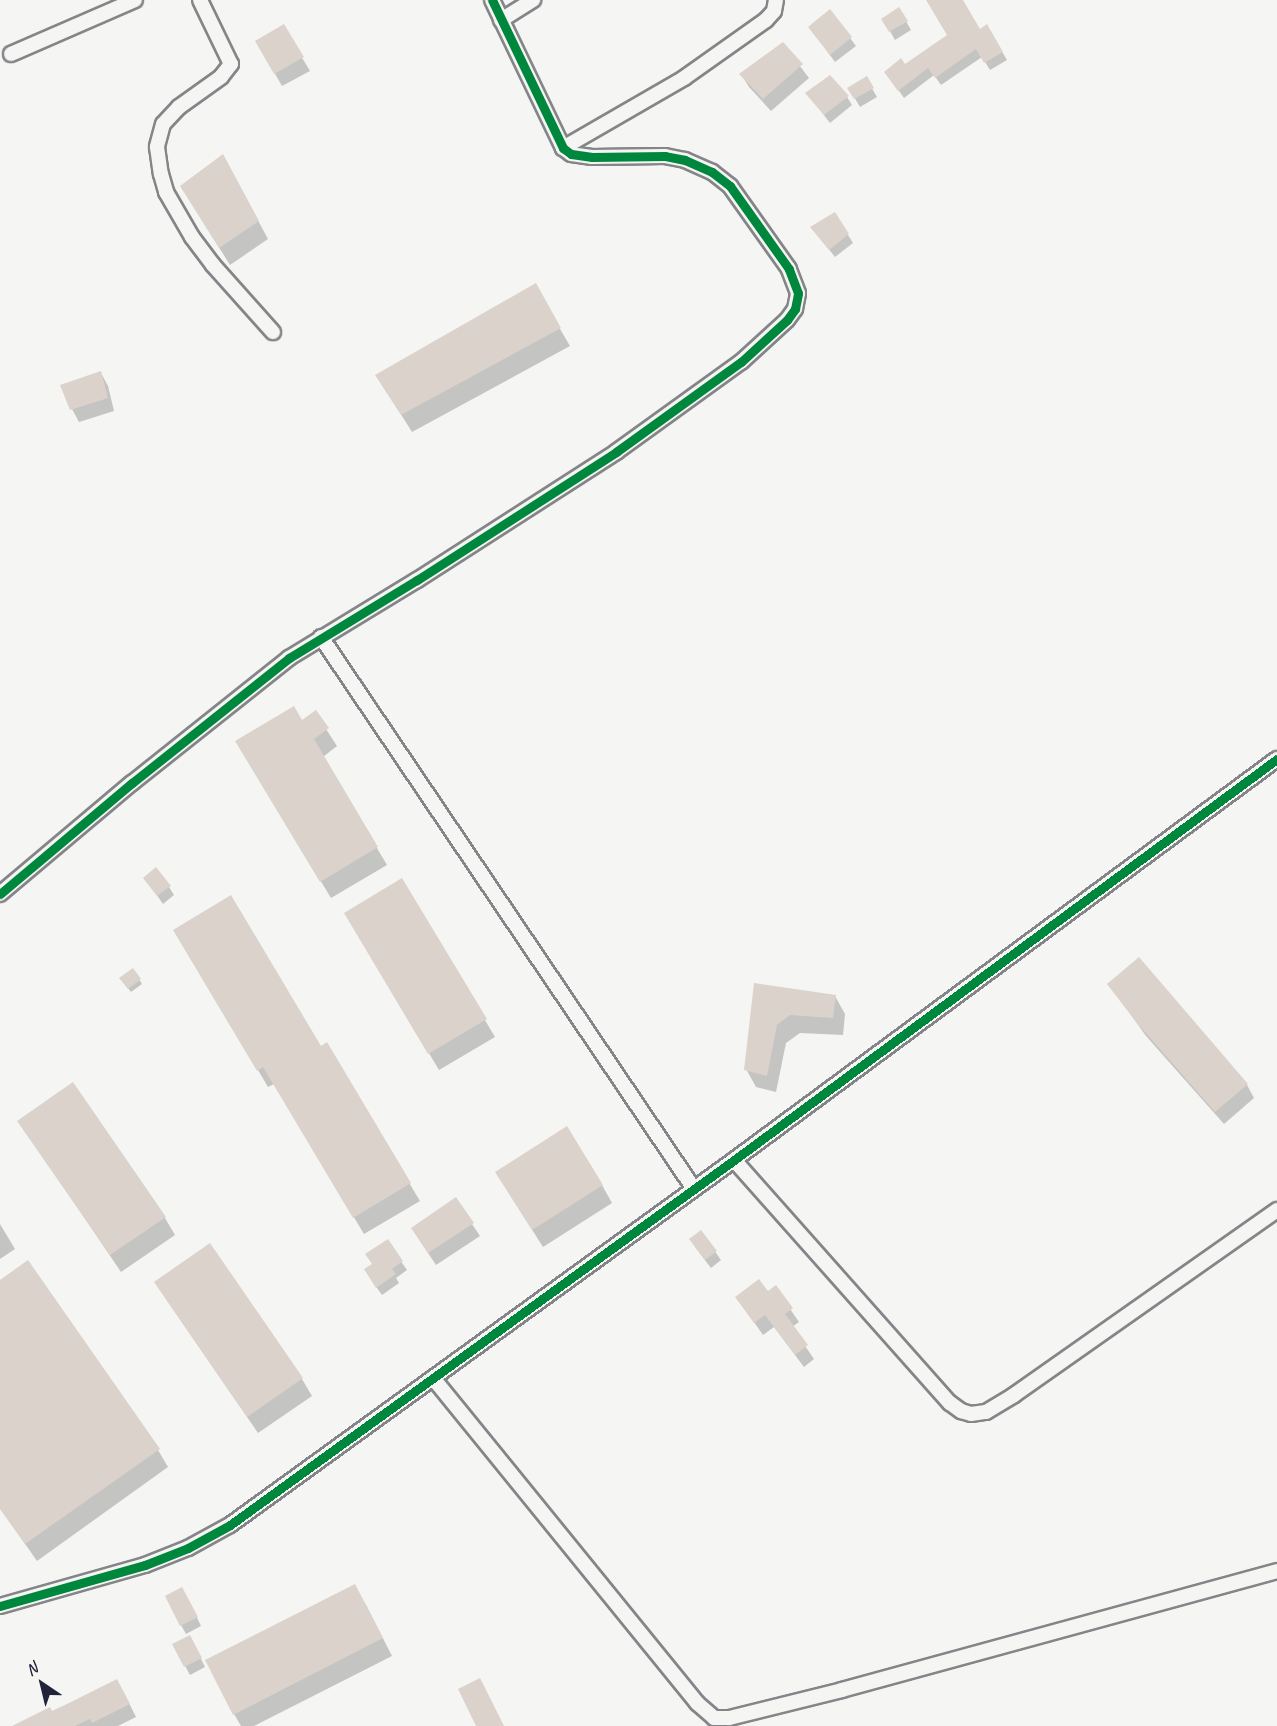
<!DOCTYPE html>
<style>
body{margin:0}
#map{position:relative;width:1277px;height:1726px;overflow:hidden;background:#f5f5f3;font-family:Caveat,sans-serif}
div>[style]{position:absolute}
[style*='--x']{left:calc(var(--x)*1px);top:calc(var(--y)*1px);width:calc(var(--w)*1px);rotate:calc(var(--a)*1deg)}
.shadow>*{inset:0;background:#0003}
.building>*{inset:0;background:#dbd2cb}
.roads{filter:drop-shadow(2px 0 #858589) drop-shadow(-2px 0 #858589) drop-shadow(0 2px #858589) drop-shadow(0 -2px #858589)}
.street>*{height:14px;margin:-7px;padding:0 7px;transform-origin:7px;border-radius:7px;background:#f5f5f3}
.cycleway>*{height:9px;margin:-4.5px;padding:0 4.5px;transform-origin:4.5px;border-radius:4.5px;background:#00873e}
span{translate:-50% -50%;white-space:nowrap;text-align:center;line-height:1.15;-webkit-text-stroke:5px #f6f6f2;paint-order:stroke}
.north{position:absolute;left:12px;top:1654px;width:60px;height:60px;-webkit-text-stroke:4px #f6f6f2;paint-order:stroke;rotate:325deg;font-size:16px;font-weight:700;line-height:24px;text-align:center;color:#22223b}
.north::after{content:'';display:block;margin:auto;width:21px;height:27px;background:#22223b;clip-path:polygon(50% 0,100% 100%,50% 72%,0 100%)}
</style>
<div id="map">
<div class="shadow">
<i style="clip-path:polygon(927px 0,961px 0,979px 31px,987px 26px,1007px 60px,990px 70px,982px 57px,941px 85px,934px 75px,904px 98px,886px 72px,905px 66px,948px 35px)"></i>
<i style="clip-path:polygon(899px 9px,911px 30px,895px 40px,883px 19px)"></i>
<i style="clip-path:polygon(830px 11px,856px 46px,835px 62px,810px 28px)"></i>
<i style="clip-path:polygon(283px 26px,310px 71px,282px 86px,257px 42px)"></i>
<i style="clip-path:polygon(783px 44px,809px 78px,771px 111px,749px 87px,741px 74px)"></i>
<i style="clip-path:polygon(866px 78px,877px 97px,860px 107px,849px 88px)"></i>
<i style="clip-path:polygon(807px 93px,847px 97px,852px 105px,830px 123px)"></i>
<i style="clip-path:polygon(233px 174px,268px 239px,230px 265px,192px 204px)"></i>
<i style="clip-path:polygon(812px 228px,848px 235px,853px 243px,835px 257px)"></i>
<i style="clip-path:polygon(535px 286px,570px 346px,412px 432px,387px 392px)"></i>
<i style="clip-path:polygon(101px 373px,108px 386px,114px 411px,79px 422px,72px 409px)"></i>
<i style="clip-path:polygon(315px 712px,337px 746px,323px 757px,387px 865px,331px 898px,237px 742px,302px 722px)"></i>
<i style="clip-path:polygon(145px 878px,169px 887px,174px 895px,163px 904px)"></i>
<i style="clip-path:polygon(402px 880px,495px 1037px,439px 1070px,346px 914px)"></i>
<i style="clip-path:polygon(175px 930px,321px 1048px,326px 1044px,420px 1201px,364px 1234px,274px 1084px,268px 1087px)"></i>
<i style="clip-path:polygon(133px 970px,142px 984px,131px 992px,123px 982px)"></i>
<i style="clip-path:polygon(755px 984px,835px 996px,845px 1014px,843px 1035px,800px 1033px,786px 1043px,776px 1092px,756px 1087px,746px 1069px)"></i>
<i style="clip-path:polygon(1109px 984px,1247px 1085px,1254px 1098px,1224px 1124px,1146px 1036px)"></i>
<i style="clip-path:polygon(19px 1121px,165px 1218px,175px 1235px,121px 1272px)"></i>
<i style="clip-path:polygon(602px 1185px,612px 1203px,543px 1247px,507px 1190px)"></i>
<i style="clip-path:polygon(0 1224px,15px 1249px,0 1259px)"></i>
<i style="clip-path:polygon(472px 1224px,480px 1236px,436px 1265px,420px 1241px)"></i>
<i style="clip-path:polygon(701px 1232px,721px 1260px,711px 1268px,695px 1247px)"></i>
<i style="clip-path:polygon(387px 1241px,407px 1270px,396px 1278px,399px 1283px,382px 1295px,370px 1278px,373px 1265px)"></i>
<i style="clip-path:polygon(0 1282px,158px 1450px,168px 1467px,37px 1561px,0 1508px)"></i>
<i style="clip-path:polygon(775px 1287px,799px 1322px,792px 1327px,814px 1359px,804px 1367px,774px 1327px,763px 1335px,737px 1298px,768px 1293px)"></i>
<i style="clip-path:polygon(166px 1299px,302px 1379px,312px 1396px,258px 1433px)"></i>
<i style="clip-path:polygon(187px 1597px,201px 1626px,186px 1634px,181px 1625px)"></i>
<i style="clip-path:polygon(365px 1603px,392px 1656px,254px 1726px,241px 1726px,234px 1714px)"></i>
<i style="clip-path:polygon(174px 1645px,194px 1645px,205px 1667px,190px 1675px)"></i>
<i style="clip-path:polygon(124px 1693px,136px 1717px,118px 1726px,16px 1726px,51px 1712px)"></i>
</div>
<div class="building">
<i style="clip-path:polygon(926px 0,963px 0,980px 29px,987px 24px,1003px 52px,984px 63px,976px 49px,935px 78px,928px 68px,898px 91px,884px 72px,901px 58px,905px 64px,947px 35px)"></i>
<i style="clip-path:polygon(899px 7px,908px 21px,889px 32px,881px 19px)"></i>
<i style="clip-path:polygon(830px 9px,852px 37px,830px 55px,808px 27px)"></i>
<i style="clip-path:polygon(284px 24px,304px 57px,274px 74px,255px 41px)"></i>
<i style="clip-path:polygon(783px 42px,803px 64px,763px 99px,739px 74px)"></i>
<i style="clip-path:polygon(830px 75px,849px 96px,824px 115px,805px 93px)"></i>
<i style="clip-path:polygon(867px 76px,874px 88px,854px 99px,847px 88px)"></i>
<i style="clip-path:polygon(223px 154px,259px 221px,219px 248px,180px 186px)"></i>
<i style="clip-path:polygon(835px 212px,849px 234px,829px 250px,810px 227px)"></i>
<i style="clip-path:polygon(536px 283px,561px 328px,401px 415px,375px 375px)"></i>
<i style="clip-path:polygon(101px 371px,108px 398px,70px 410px,60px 385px)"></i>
<i style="clip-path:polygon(294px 706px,302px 720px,316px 710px,329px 728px,314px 739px,378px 847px,320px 882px,235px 741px)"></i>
<i style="clip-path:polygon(156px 867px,171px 886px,157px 896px,143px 878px)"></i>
<i style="clip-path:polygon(402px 878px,487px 1019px,428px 1054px,344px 913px)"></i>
<i style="clip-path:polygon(231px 895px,321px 1046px,327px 1042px,411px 1183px,353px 1218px,263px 1067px,257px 1071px,173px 930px)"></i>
<i style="clip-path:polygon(1139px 957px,1248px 1084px,1215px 1112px,1137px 1023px,1107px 984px)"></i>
<i style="clip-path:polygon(133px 968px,141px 979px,128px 989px,119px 978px)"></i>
<i style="clip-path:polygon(754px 983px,836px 995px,833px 1018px,790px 1015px,777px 1025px,767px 1076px,744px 1070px)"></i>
<i style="clip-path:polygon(73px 1082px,166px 1217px,110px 1255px,17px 1121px)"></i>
<i style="clip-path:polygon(567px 1126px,603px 1185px,532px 1230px,495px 1172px)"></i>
<i style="clip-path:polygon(456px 1197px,474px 1223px,428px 1253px,411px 1228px)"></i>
<i style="clip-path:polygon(701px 1230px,717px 1251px,705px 1260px,689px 1239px)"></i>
<i style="clip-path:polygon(388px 1239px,403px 1261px,392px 1269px,396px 1274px,376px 1288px,364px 1269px,372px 1264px,365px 1254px)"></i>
<i style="clip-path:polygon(210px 1243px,303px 1378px,247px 1417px,154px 1282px)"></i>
<i style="clip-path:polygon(28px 1260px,160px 1449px,25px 1544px,0 1509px,0 1280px)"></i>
<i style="clip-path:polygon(759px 1279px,768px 1291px,776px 1285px,793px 1308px,785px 1314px,808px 1345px,795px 1355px,765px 1315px,754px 1323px,735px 1297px)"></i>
<i style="clip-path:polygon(355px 1584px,383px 1638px,233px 1715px,205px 1660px)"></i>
<i style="clip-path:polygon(182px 1587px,198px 1617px,180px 1626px,165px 1596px)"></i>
<i style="clip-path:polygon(190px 1635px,202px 1658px,184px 1667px,172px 1644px)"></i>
<i style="clip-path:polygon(480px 1678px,504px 1726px,476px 1726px,458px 1689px)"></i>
<i style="clip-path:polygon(117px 1679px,130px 1704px,92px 1723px,90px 1719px,75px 1726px,12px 1726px,50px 1707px,52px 1711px,69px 1703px)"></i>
</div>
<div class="roads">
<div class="street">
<i style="--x:200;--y:0;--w:71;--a:64.2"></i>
<i style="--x:231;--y:64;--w:16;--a:128"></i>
<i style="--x:221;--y:77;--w:52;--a:144.5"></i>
<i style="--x:179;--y:107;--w:23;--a:133"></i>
<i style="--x:163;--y:124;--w:24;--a:105"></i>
<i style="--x:157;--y:147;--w:27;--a:82"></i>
<i style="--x:161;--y:174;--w:19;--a:74"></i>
<i style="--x:166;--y:192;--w:52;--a:60"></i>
<i style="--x:192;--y:237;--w:35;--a:53"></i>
<i style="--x:213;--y:265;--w:90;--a:48.2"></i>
<i style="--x:501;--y:20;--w:38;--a:-32"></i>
<i style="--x:11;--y:54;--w:135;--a:-23.5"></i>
<i style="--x:563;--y:148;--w:140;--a:-30"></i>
<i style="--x:684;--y:78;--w:100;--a:-35.3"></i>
<i style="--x:766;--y:20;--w:12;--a:-48"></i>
<i style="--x:774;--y:11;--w:11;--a:-80"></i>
<i style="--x:321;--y:637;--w:666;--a:55.95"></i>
<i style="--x:0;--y:894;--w:172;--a:-40.1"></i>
<i style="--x:132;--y:783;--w:201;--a:-38.5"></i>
<i style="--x:289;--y:658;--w:150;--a:-31.4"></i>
<i style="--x:417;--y:580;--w:237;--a:-32.7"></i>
<i style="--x:616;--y:452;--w:154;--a:-35.8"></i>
<i style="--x:741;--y:362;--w:62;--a:-42.4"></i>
<i style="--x:787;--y:320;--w:14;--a:-54"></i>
<i style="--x:795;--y:309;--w:16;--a:-79"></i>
<i style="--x:798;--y:293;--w:26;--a:-111"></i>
<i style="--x:789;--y:269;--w:102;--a:-125.4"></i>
<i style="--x:730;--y:186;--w:23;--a:-142"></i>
<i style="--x:712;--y:172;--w:30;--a:-156"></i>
<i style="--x:685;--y:160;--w:20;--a:-169"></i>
<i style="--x:665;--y:156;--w:73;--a:179.2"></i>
<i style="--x:592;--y:157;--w:21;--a:-172"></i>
<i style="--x:571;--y:154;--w:10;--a:-143"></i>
<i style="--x:563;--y:148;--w:164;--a:-115.6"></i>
<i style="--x:734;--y:1160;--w:325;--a:48.4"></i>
<i style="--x:950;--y:1403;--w:14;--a:36"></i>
<i style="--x:961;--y:1411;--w:10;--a:17"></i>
<i style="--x:971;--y:1414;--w:15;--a:-8"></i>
<i style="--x:986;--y:1412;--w:33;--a:-31"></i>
<i style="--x:1014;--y:1395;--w:322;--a:-35.1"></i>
<i style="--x:433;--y:1378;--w:419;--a:50.9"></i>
<i style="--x:697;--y:1703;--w:23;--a:41"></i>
<i style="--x:714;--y:1718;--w:15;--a:0"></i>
<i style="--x:729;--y:1718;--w:116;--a:-13.9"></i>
<i style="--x:842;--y:1690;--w:451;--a:-15.3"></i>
<i style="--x:0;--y:1606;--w:151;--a:-15.8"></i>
<i style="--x:145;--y:1565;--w:46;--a:-21.6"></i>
<i style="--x:188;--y:1548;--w:48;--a:-28.7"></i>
<i style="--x:230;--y:1525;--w:622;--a:-35.91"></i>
<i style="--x:734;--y:1160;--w:675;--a:-36.45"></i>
</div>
</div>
<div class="cycleway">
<i style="--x:0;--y:894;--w:172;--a:-40.1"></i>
<i style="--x:132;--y:783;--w:201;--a:-38.5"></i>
<i style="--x:289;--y:658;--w:150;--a:-31.4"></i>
<i style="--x:417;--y:580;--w:237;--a:-32.7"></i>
<i style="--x:616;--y:452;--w:154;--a:-35.8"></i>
<i style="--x:741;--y:362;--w:62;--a:-42.4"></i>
<i style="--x:787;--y:320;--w:14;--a:-54"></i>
<i style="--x:795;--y:309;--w:16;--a:-79"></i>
<i style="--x:798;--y:293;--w:26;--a:-111"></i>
<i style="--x:789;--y:269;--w:102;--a:-125.4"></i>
<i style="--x:730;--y:186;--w:23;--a:-142"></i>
<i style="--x:712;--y:172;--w:30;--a:-156"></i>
<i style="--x:685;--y:160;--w:20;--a:-169"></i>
<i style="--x:665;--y:156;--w:73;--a:179.2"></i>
<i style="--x:592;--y:157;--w:21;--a:-172"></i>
<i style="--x:571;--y:154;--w:10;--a:-143"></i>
<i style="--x:563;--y:148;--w:164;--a:-115.6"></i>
<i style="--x:0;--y:1606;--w:151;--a:-15.8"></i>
<i style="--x:145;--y:1565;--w:46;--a:-21.6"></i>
<i style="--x:188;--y:1548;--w:48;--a:-28.7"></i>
<i style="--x:230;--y:1525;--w:622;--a:-35.91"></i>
<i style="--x:734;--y:1160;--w:675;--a:-36.45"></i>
</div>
<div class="north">N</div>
</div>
